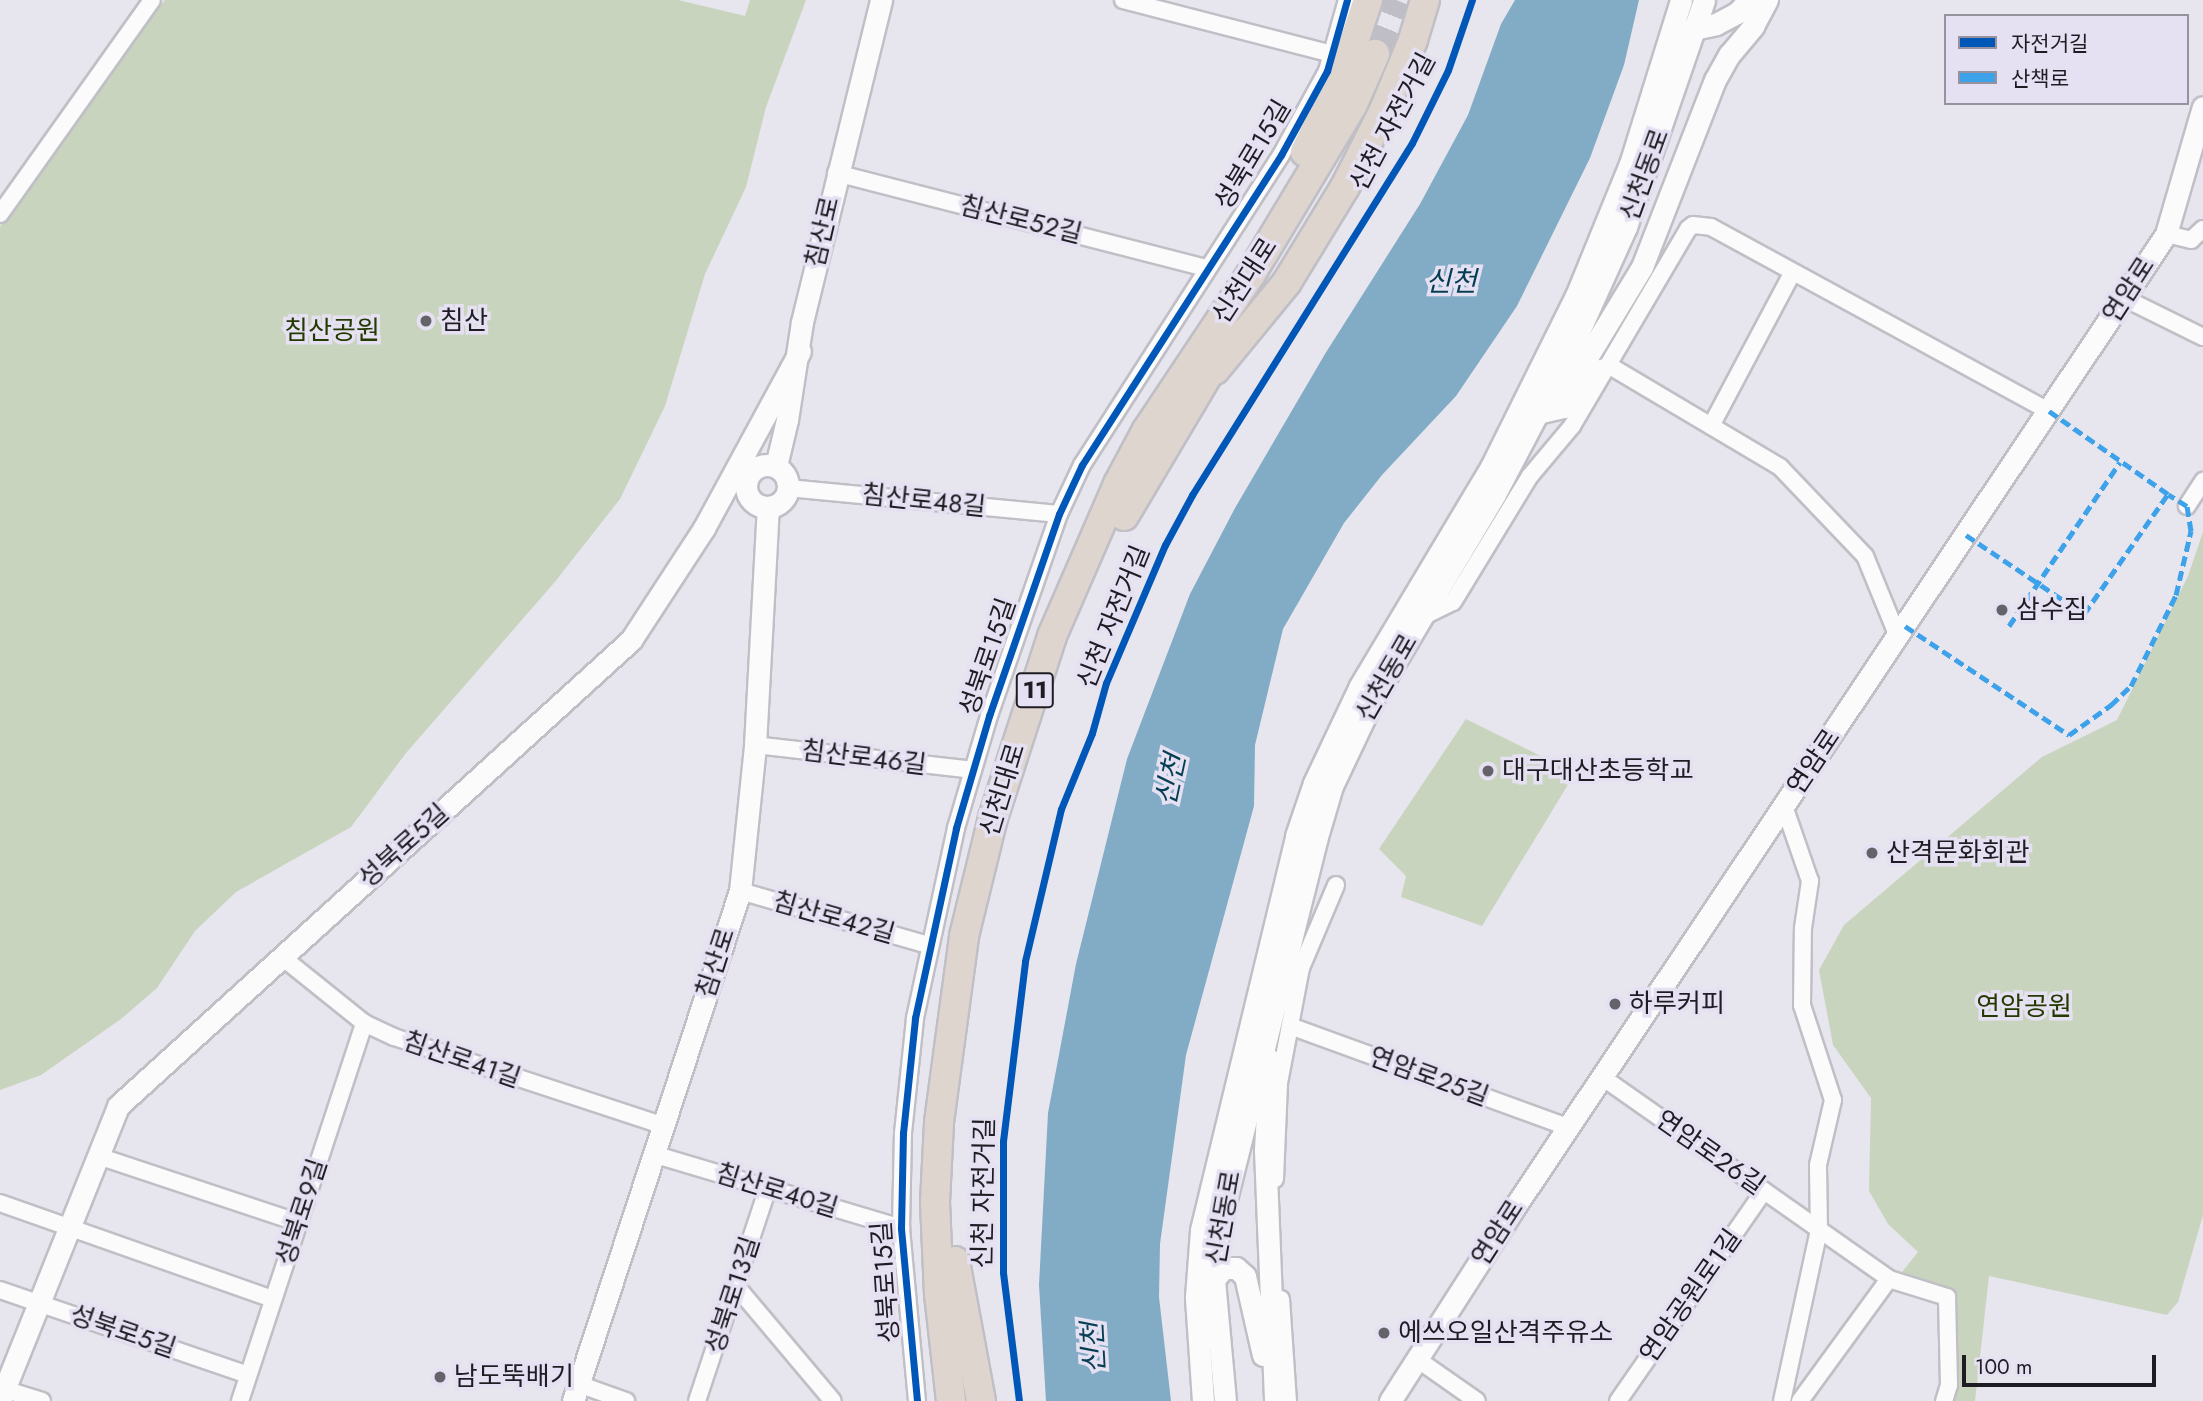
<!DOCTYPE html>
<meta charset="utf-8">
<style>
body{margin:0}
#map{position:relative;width:2203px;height:1401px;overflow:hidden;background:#e7e5ee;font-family:Jost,"Noto Sans KR",sans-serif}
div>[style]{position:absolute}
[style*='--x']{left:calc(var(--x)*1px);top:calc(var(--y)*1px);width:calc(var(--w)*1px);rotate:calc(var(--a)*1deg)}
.green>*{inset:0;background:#c8d4be}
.water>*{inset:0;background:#82acc5}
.highway-tunnel>*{height:28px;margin-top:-14px;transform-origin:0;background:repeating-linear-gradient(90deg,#bfbdc5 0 28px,transparent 0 42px)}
.roads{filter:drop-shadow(2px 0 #c0bfc6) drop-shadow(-2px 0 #c0bfc6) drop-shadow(0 2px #c0bfc6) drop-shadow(0 -2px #c0bfc6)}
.street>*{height:16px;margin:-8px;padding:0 8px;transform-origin:8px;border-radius:8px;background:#fbfbfc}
.secondary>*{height:21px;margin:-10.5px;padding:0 10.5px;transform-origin:10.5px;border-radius:10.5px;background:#fbfbfc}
.secondary>.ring{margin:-10.5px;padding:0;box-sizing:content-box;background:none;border:21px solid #fbfbfc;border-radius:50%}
.highway>*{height:28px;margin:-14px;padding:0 14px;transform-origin:14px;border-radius:14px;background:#ded5ce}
.quiet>*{height:5px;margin-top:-2.5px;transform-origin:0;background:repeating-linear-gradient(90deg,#3da2ea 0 10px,transparent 0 15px)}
.cycleway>*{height:7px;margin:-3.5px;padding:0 3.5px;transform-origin:3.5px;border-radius:3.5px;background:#0057b8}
.dots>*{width:19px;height:19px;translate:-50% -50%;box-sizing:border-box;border:4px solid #e6e1f2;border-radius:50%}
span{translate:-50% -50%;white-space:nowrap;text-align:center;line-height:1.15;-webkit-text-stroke:7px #e6e1f2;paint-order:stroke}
.shield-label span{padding:2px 5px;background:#e6e1f2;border:2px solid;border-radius:5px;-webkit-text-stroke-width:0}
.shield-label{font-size:24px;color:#1f1d23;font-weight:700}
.street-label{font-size:26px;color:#1f1d23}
.poi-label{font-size:26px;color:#1f1d23}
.left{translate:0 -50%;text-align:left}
.park-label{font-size:26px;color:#243a00}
.water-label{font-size:28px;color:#053d53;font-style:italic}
.legend{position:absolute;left:1944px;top:14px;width:245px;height:91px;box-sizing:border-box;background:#e6e1f2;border:2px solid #96939f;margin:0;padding:9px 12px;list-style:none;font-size:21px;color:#1f1d23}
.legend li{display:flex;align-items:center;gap:14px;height:35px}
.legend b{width:35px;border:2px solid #96939f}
.scale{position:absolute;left:1962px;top:1355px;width:194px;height:32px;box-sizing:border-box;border:4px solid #1f1d23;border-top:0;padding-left:9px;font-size:21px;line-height:24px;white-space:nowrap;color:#1f1d23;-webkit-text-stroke:5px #e6e1f2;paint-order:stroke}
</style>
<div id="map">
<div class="green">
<i style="clip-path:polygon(165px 0,678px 0,745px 16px,750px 0,806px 0,766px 107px,746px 187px,705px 274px,665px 406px,620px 499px,554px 583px,406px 753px,351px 827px,236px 892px,195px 931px,157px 988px,121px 1019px,41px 1075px,0 1090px,0 227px,42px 158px)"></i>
<i style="clip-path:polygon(2203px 532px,2203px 1215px,2178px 1302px,2167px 1315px,1989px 1276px,1975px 1401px,1953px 1401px,1956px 1293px,1902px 1272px,1918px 1252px,1888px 1224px,1869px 1191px,1871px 1098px,1833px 1045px,1819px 970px,1844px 925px,2042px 757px,2117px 720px,2188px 576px)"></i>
<i style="clip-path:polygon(1466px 719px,1575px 773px,1482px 926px,1401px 897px,1406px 876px,1379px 849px)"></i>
</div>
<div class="water">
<i style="clip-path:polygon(1515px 0,1639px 0,1624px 65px,1590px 158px,1517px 306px,1456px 396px,1382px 475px,1344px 523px,1283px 629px,1255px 745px,1254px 806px,1186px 1055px,1160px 1244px,1159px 1297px,1171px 1401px,1046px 1401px,1039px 1285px,1048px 1113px,1076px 964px,1127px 759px,1190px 594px,1235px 508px,1325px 354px,1420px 204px,1468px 115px,1501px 24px)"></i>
</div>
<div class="highway-tunnel">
<i style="--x:1375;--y:54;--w:58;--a:-67.8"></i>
</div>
<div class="roads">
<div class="street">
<i style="--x:1123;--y:0;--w:216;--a:14.5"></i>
<i style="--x:836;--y:173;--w:382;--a:14.4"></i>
<i style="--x:0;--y:214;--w:262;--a:-54.6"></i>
<i style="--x:2166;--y:234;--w:26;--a:13"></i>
<i style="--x:2191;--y:240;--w:16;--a:-43"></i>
<i style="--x:2124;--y:298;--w:88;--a:26.3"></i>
<i style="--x:1538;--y:416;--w:28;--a:-13"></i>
<i style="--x:1565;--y:410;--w:48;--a:-57"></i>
<i style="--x:1591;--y:370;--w:19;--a:-12"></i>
<i style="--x:1610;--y:366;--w:198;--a:30.7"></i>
<i style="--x:1780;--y:467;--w:123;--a:46.3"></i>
<i style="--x:1865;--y:556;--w:87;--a:67.8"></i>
<i style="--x:1711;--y:426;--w:174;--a:-62"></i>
<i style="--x:788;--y:488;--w:272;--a:5.5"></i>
<i style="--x:2187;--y:506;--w:30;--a:-57"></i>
<i style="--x:1422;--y:617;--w:34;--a:-26"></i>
<i style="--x:1453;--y:602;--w:148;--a:-58.6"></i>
<i style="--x:1530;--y:476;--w:65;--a:-50"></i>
<i style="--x:1572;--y:426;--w:229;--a:-59.5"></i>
<i style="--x:1688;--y:229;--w:6;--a:-39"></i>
<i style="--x:1693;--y:225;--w:18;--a:6"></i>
<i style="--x:1711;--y:227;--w:385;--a:28.6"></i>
<i style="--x:755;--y:745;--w:219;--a:6.5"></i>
<i style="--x:740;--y:891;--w:196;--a:16"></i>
<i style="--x:282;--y:957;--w:105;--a:38.8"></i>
<i style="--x:364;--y:1023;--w:33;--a:25"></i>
<i style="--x:394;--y:1037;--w:282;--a:18.2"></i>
<i style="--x:1290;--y:1026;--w:296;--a:20"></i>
<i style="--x:1602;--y:1077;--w:351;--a:35.1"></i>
<i style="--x:1889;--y:1279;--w:61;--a:17.2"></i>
<i style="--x:1947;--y:1297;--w:88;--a:88.7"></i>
<i style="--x:1949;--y:1385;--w:17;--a:107"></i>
<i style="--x:653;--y:1154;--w:259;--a:16.6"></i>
<i style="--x:98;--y:1156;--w:212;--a:18.4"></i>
<i style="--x:1275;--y:1179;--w:96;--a:-87.6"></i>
<i style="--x:1279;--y:1083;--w:117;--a:-79.2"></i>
<i style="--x:1301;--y:968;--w:90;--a:-67.1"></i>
<i style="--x:0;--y:1203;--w:289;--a:19.4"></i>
<i style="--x:736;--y:1286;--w:150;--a:49.9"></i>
<i style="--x:0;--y:1290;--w:262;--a:18.9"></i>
<i style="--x:1281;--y:1299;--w:102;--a:86.1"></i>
<i style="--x:1417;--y:1359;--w:73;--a:35"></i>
<i style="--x:578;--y:1384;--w:51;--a:19.5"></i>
<i style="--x:0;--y:1388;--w:44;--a:17.2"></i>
<i style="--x:240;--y:1401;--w:398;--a:-71.8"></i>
<i style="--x:697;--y:1401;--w:225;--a:-71.6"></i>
<i style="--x:917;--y:1401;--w:174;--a:-95.3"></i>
<i style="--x:901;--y:1228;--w:95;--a:-88.8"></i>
<i style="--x:903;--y:1133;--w:116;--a:-84"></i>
<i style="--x:915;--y:1018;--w:194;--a:-77.8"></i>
<i style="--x:956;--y:828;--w:117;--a:-73.6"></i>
<i style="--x:989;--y:716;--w:214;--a:-70.9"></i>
<i style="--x:1059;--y:514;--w:54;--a:-64.9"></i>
<i style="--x:1082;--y:465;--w:368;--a:-57.3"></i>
<i style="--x:1281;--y:155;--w:96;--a:-61.3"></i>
<i style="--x:1327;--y:71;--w:74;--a:-74.3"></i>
<i style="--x:1618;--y:1401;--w:256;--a:-55.2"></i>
<i style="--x:1782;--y:1401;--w:175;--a:-77.8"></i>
<i style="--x:1819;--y:1230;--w:65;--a:-90.9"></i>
<i style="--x:1818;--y:1165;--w:67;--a:-77"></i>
<i style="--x:1833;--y:1100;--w:100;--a:-108.1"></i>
<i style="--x:1802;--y:1005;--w:77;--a:-89.3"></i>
<i style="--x:1803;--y:928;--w:48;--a:-81.5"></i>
<i style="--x:1810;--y:881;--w:79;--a:-109.1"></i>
<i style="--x:1800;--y:1401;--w:151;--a:-53.9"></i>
</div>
<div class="secondary">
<i style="--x:1684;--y:31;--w:33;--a:-12"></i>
<i style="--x:1716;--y:24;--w:24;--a:-28"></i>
<i style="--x:1737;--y:13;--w:18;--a:-47"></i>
<i style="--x:1556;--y:396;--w:36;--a:-48"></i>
<i style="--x:1580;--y:369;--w:119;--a:-58.7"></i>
<i style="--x:1642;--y:267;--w:201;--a:-68.7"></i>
<i style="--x:1715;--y:80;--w:29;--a:-61"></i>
<i style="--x:1729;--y:55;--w:38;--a:-50"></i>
<i style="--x:1753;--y:26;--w:30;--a:-62"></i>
<i class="ring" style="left:746px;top:465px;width:21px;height:21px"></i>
<i style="--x:776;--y:466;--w:47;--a:-76.6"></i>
<i style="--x:787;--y:420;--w:99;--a:-81.3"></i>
<i style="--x:802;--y:322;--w:332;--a:-76.2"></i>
<i style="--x:1270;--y:1060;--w:90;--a:93.2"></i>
<i style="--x:1265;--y:1150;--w:251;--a:87.7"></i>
<i style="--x:1214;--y:1279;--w:15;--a:-48"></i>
<i style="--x:1224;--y:1268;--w:12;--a:0"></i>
<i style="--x:1236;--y:1268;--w:12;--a:42"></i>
<i style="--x:1245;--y:1276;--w:81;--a:77.2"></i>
<i style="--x:0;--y:1400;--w:317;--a:-68.1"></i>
<i style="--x:118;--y:1106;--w:693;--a:-42.25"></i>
<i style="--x:631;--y:640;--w:134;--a:-56.9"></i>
<i style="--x:704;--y:528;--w:201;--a:-61.5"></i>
<i style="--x:573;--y:1401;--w:537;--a:-71.87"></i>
<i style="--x:740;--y:891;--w:147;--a:-84.1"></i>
<i style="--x:755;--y:745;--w:238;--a:-86.9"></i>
<i style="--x:1203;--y:1401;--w:104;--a:-93.9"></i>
<i style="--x:1196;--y:1297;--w:67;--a:-85.7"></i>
<i style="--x:1201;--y:1230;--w:405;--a:-76.4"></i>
<i style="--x:1296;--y:836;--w:56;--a:-71.2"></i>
<i style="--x:1314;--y:783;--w:107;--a:-64.6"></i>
<i style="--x:1360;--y:686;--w:255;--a:-59.1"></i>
<i style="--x:1491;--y:467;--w:191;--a:-63.6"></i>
<i style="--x:1576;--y:296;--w:143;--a:-67.8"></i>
<i style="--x:1630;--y:164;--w:172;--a:-72.7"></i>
<i style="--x:1225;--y:1401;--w:122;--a:-95.2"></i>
<i style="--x:1214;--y:1279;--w:48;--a:-85.2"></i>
<i style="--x:1218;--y:1231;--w:403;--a:-75.9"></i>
<i style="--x:1316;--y:840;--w:56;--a:-73.5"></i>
<i style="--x:1332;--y:786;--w:98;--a:-64.7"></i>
<i style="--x:1374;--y:697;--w:236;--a:-59.2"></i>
<i style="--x:1495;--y:494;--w:161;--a:-62.3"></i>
<i style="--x:1570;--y:351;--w:136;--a:-65.7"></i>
<i style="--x:1626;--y:227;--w:240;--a:-71"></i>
<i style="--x:1390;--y:1401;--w:226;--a:-57.3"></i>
<i style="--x:1512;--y:1211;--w:1176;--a:-56.2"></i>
<i style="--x:2166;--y:234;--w:132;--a:-73.8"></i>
</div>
<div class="highway">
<i style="--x:1305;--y:152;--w:89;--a:-64"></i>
<i style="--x:1344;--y:72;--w:76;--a:-71.6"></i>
<i style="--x:1215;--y:370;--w:114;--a:-50.7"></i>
<i style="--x:1287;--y:282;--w:111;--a:-58.6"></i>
<i style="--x:1345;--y:187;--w:86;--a:-63.1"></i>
<i style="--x:1384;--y:110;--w:76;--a:-67.5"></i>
<i style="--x:1413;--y:40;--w:42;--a:-73.3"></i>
<i style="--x:1124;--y:516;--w:194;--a:-59.3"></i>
<i style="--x:955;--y:1261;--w:142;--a:79.5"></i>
<i style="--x:951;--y:1401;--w:108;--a:-96.4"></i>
<i style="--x:939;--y:1294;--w:92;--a:-92.5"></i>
<i style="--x:935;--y:1202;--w:80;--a:-87.1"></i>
<i style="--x:939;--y:1122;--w:188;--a:-82.3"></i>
<i style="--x:964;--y:936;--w:122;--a:-76.2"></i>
<i style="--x:993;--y:818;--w:191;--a:-72"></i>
<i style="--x:1052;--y:636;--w:166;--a:-66.5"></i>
<i style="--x:1118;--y:484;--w:61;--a:-61.8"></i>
<i style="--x:1147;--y:430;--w:187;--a:-56.3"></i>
<i style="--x:1251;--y:274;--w:196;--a:-59"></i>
<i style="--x:1352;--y:106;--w:57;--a:-66.1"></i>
</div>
</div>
<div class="quiet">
<i style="--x:1966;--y:535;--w:142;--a:33.8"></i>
<i style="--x:2084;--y:614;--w:146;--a:-55"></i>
<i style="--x:2168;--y:494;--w:145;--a:-145.1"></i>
<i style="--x:1905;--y:626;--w:197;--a:33.6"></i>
<i style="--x:2069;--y:735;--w:52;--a:-35.5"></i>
<i style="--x:2111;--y:705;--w:28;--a:-44"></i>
<i style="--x:2131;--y:686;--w:102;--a:-63.7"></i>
<i style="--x:2176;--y:595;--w:66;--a:-76.8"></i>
<i style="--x:2191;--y:531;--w:25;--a:-99"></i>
<i style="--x:2187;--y:506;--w:22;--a:-148"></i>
<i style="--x:2009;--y:626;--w:198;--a:-55.9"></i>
</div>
<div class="cycleway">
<i style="--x:917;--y:1401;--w:174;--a:-95.3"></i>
<i style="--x:901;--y:1228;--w:95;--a:-88.8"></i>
<i style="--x:903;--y:1133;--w:116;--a:-84"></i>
<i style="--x:915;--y:1018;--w:194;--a:-77.8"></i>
<i style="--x:956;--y:828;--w:117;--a:-73.6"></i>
<i style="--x:989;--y:716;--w:214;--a:-70.9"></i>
<i style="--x:1059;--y:514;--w:54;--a:-64.9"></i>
<i style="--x:1082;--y:465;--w:368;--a:-57.3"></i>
<i style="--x:1281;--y:155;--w:96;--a:-61.3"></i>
<i style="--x:1327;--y:71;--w:74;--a:-74.3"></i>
<i style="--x:1019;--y:1401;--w:130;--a:-97.1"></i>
<i style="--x:1003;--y:1272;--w:131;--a:-90"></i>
<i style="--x:1003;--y:1141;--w:181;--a:-83"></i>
<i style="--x:1025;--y:961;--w:156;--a:-76.7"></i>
<i style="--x:1061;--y:809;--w:82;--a:-67.8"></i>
<i style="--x:1092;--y:733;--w:52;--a:-74.4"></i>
<i style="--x:1106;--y:683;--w:150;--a:-66.9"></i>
<i style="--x:1165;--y:545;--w:57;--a:-61.6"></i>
<i style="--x:1192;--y:495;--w:415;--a:-58"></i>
<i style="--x:1412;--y:143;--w:81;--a:-63.7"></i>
<i style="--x:1448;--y:70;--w:74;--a:-71.1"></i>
</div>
<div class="dots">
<i style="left:426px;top:321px;background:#65636a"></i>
<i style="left:2002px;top:610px;background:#65636a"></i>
<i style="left:1488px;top:771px;background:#65636a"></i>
<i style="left:1872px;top:853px;background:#65636a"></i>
<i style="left:1615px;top:1004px;background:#65636a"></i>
<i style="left:1384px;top:1333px;background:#65636a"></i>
<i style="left:440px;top:1377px;background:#65636a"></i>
</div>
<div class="shield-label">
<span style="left:1035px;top:690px">11</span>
</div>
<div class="street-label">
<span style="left:1393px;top:122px;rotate:-62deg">신천 자전거길</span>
<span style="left:1253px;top:155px;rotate:-59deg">성북로15길</span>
<span style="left:1645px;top:175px;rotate:-70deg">신천동로</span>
<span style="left:1021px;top:220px;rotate:14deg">침산로52길</span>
<span style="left:823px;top:232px;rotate:-77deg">침산로</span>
<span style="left:1245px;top:281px;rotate:-57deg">신천대로</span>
<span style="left:2129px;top:290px;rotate:-57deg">연암로</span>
<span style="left:924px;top:501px;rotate:6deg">침산로48길</span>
<span style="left:1114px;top:617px;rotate:-68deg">신천 자전거길</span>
<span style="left:988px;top:657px;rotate:-71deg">성북로15길</span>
<span style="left:1387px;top:678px;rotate:-60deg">신천동로</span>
<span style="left:864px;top:758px;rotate:7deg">침산로46길</span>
<span style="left:1814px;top:762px;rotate:-56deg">연암로</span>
<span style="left:1003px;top:790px;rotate:-73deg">신천대로</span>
<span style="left:404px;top:846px;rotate:-42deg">성북로5길</span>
<span style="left:834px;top:918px;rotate:16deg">침산로42길</span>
<span style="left:716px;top:963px;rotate:-72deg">침산로</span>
<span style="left:462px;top:1060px;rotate:19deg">침산로41길</span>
<span style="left:1429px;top:1077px;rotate:20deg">연암로25길</span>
<span style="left:1710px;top:1153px;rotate:35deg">연암로26길</span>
<span style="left:777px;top:1191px;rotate:17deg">침산로40길</span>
<span style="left:984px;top:1193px;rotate:-89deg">신천 자전거길</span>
<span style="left:302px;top:1212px;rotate:-72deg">성북로9길</span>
<span style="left:1224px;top:1218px;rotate:-80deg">신천동로</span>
<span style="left:1498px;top:1233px;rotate:-57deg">연암로</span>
<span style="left:886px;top:1282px;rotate:-94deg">성북로15길</span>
<span style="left:733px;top:1295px;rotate:-72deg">성북로13길</span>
<span style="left:1691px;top:1296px;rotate:-55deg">연암공원로1길</span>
<span style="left:123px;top:1332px;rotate:19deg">성북로5길</span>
</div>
<div class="poi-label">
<span class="left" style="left:440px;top:321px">침산</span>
<span class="left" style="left:2016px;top:610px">삼수집</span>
<span class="left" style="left:1502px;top:771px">대구대산초등학교</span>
<span class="left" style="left:1886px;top:853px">산격문화회관</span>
<span class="left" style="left:1629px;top:1004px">하루커피</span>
<span class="left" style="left:1398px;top:1333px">에쓰오일산격주유소</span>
<span class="left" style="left:454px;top:1377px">남도뚝배기</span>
</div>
<div class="park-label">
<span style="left:332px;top:331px">침산공원</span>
<span style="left:2024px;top:1007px">연암공원</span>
</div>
<div class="water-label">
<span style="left:1451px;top:282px">신천</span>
<span style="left:1171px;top:780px;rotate:-78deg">신천</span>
<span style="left:1094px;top:1348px;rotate:-93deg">신천</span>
</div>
<ul class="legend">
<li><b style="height:9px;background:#0057b8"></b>자전거길</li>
<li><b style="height:9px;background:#3da2ea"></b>산책로</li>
</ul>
<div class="scale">100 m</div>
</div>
